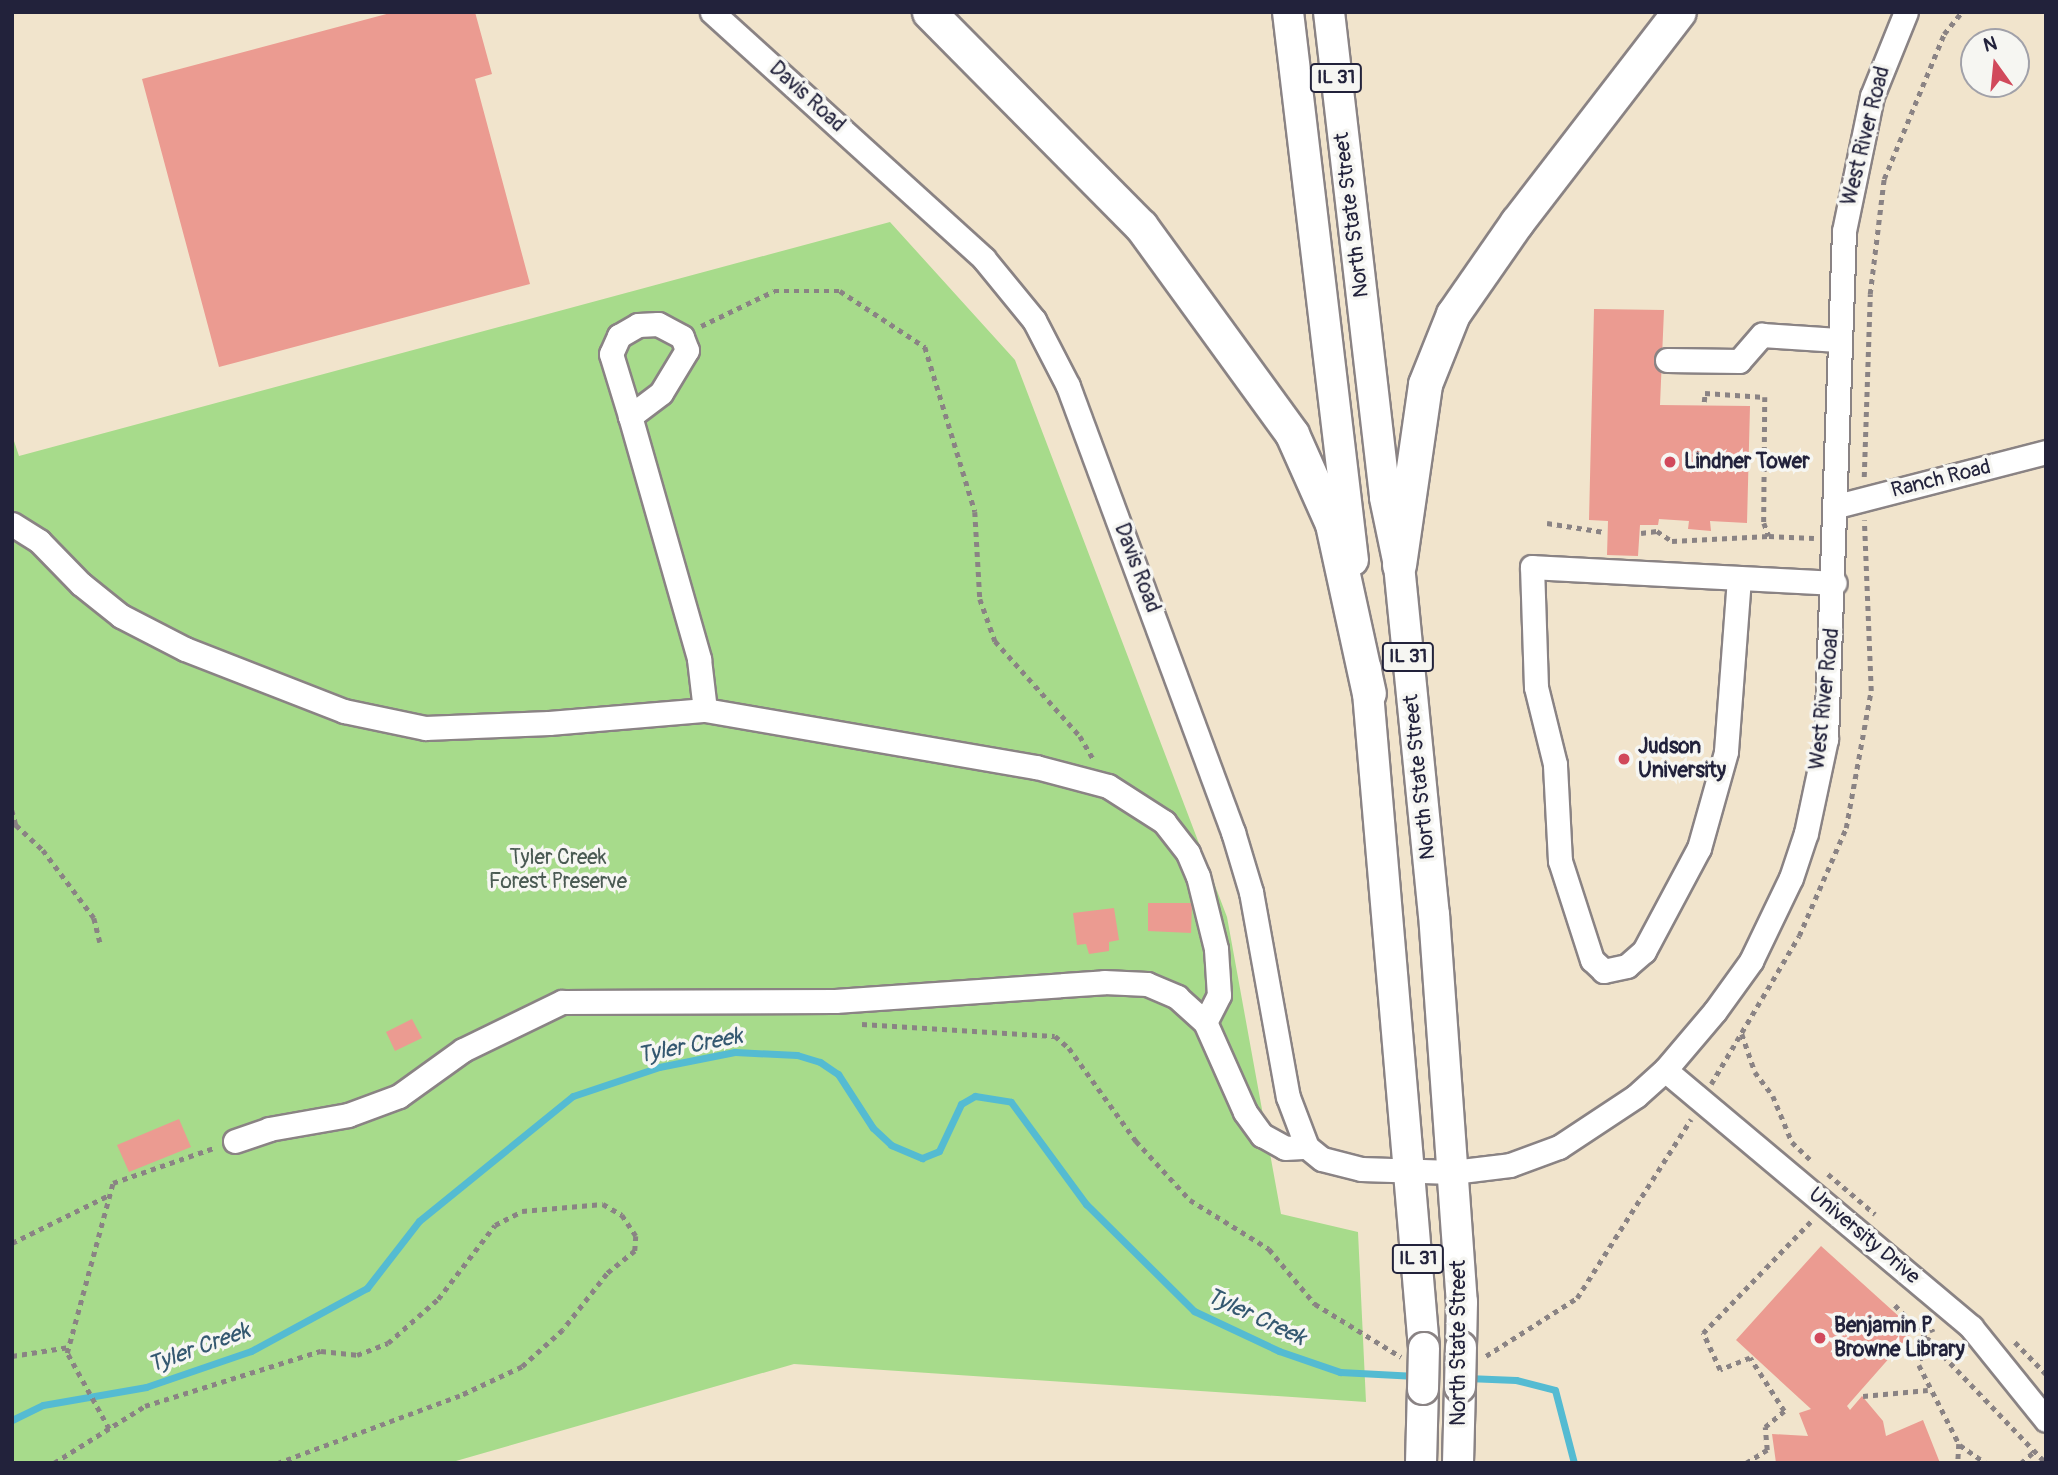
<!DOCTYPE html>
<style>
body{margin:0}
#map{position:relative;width:2058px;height:1475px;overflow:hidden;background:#f1e4cc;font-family:Pangolin,sans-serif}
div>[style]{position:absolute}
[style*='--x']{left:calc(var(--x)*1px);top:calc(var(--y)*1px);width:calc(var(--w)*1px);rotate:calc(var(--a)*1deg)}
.green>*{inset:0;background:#a7db8b}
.stream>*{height:7px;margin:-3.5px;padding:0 3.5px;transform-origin:3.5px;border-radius:3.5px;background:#54bbd2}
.building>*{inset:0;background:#eb9b91}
.path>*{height:4.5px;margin-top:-2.25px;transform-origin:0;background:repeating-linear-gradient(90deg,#8a8384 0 5px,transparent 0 10px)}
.roads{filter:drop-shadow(2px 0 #8a8384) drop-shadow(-2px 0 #8a8384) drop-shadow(0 2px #8a8384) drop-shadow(0 -2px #8a8384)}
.minor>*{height:23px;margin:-11.5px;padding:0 11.5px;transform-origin:11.5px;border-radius:11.5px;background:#fff}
.major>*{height:30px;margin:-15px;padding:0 15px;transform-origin:15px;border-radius:15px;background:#fff}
.highway>*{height:33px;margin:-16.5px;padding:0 16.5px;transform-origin:16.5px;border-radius:16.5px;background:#fff}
.bridges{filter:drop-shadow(2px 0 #8a8384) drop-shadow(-2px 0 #8a8384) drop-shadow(0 2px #8a8384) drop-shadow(0 -2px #8a8384)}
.major-bridge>*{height:30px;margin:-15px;padding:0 15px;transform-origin:15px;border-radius:15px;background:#fff}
.dots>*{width:19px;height:19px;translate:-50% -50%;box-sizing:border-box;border:4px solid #f6f6f2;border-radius:50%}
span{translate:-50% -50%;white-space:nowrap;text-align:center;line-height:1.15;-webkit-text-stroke:7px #f6f6f2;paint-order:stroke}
.shield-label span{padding:2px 5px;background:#f6f6f2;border:2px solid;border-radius:5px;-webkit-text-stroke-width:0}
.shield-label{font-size:19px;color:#22223b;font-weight:700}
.street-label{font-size:21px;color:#22223b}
.poi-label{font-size:21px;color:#22223b;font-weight:700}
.left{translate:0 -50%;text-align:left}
.park-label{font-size:21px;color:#4a5a53}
.water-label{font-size:23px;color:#345870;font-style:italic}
.frame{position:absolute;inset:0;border:14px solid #22223b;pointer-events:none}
.north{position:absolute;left:1960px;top:28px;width:70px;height:70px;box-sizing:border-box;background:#f6f6f2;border:2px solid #a1a1a9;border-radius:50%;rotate:345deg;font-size:19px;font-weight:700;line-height:28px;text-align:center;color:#22223b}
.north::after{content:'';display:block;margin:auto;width:24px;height:32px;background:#d1495b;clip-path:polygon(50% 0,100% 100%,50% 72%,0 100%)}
</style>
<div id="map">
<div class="green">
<i style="clip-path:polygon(890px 222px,1015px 360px,1227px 917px,1281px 1214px,1358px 1232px,1366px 1402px,794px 1364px,449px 1463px,12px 1463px,12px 435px,19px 456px)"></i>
</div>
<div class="stream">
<i style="--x:1467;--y:1378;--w:49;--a:2.3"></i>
<i style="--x:1516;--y:1380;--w:40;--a:14.4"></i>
<i style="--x:1555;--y:1390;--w:75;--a:75.4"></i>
<i style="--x:12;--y:1420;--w:34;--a:-26"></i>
<i style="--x:43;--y:1405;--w:105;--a:-9.9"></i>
<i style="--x:146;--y:1387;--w:111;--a:-18.9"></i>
<i style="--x:251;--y:1351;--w:132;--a:-28.5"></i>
<i style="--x:367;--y:1288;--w:85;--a:-52.2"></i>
<i style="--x:419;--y:1221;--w:198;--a:-39.1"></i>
<i style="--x:573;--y:1096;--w:91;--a:-18.6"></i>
<i style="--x:659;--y:1067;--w:77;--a:-11.2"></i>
<i style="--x:735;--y:1052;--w:62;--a:2.8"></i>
<i style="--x:797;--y:1055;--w:24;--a:17"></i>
<i style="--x:820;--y:1062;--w:22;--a:34"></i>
<i style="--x:838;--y:1074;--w:64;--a:57.1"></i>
<i style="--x:873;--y:1128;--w:25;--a:43"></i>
<i style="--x:891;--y:1145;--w:34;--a:23"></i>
<i style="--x:922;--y:1158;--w:18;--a:-22"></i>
<i style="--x:939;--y:1151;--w:52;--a:-64.9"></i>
<i style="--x:961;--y:1104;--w:16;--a:-30"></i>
<i style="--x:975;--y:1096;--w:36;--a:9"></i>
<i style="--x:1011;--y:1102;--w:127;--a:53.7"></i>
<i style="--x:1086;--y:1204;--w:152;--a:44.7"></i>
<i style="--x:1194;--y:1311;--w:94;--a:25.2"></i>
<i style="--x:1279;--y:1351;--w:65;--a:19"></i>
<i style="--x:1340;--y:1372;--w:76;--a:3"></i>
</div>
<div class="building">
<i style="clip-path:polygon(394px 12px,475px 12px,492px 74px,475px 79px,530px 284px,219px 367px,142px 79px)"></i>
<i style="clip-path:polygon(1594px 309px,1664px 310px,1660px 405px,1750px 406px,1747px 523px,1710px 521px,1711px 531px,1688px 529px,1689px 521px,1659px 519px,1658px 525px,1640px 525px,1638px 556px,1607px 555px,1608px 521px,1589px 520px)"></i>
<i style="clip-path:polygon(1148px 903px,1192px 903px,1191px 933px,1148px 931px)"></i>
<i style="clip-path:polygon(1114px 908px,1119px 940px,1109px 942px,1109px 951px,1089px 954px,1086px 944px,1077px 945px,1073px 913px)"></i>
<i style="clip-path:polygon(412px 1019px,422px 1038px,395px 1051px,386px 1032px)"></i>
<i style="clip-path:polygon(179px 1119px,191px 1147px,129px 1172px,117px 1145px)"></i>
<i style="clip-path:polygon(1821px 1246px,1914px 1330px,1847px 1406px,1850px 1410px,1862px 1396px,1883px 1421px,1886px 1436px,1923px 1420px,1940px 1463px,1776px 1463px,1772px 1434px,1808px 1436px,1799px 1413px,1811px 1409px,1736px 1340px)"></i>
</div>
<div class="path">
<i style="--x:701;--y:326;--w:81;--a:-25.6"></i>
<i style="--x:774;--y:291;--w:66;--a:0"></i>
<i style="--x:840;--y:291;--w:102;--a:33.4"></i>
<i style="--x:925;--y:347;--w:172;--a:73.1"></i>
<i style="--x:975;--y:512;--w:87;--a:86.7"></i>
<i style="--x:980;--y:599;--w:45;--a:70.3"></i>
<i style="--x:995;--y:641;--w:127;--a:48.2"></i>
<i style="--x:1080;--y:736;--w:28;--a:60"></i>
<i style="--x:1704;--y:402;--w:9;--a:-84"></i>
<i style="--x:1705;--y:393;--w:60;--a:3.8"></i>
<i style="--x:1765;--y:397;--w:126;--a:90.5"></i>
<i style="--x:1764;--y:523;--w:14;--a:69"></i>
<i style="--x:1769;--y:536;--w:45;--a:2.5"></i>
<i style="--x:1864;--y:477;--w:183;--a:-88.1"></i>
<i style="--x:1870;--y:294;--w:116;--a:-83.1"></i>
<i style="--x:1884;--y:179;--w:157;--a:-67.5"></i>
<i style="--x:1944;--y:34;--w:28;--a:-51"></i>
<i style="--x:1547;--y:523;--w:58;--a:9"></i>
<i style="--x:1641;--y:533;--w:16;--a:-7"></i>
<i style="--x:1657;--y:531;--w:18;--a:34"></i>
<i style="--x:1672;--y:541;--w:97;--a:-3"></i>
<i style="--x:12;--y:810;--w:16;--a:75"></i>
<i style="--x:16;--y:825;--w:4;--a:-166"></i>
<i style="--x:16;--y:825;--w:37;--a:43"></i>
<i style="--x:43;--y:850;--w:85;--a:53.1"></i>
<i style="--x:94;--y:918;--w:25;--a:76"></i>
<i style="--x:862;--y:1024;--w:193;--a:3.6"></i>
<i style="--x:1055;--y:1036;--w:18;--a:41"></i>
<i style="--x:1069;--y:1048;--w:115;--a:54.2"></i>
<i style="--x:1136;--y:1141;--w:80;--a:47.5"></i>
<i style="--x:1190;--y:1200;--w:93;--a:31.8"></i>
<i style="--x:1269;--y:1249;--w:72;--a:50.1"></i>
<i style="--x:1315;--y:1304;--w:101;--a:31.6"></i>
<i style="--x:1742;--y:1034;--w:40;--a:71.1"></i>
<i style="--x:1755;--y:1072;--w:30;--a:53"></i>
<i style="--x:1773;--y:1096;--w:50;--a:67.6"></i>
<i style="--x:1792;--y:1142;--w:29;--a:44"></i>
<i style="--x:1711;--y:1084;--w:172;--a:-59.3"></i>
<i style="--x:1799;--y:936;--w:118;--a:-66.5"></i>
<i style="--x:1846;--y:828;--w:139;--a:-79.7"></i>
<i style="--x:1871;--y:691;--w:171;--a:-92.3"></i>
<i style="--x:1828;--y:1174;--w:62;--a:40.4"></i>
<i style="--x:12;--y:1243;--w:110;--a:-26.3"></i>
<i style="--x:1895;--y:1305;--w:219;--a:46.3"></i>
<i style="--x:1928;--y:1320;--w:13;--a:67"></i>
<i style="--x:1929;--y:1337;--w:30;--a:110"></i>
<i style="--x:1919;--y:1365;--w:89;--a:63.1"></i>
<i style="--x:1959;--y:1444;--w:19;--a:93"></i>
<i style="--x:2015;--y:1342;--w:45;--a:45.9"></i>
<i style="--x:12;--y:1356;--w:58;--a:-9"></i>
<i style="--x:1486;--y:1356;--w:108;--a:-32.5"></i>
<i style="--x:1577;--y:1298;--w:212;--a:-57.5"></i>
<i style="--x:1863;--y:1396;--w:65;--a:-5.3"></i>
<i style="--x:109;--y:1429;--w:87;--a:-118.9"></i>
<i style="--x:67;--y:1353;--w:176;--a:-74.9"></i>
<i style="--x:113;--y:1183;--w:107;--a:-19.1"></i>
<i style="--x:1960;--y:1445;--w:32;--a:35"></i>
<i style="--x:54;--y:1463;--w:107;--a:-32.1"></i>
<i style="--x:145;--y:1406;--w:184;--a:-17.4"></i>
<i style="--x:321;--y:1351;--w:36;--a:6"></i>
<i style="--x:357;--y:1355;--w:33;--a:-21"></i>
<i style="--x:388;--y:1343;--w:67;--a:-41.3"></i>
<i style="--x:438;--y:1299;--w:93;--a:-52.4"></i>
<i style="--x:495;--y:1225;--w:30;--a:-27"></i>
<i style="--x:522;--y:1211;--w:81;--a:-4.9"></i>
<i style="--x:603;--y:1204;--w:22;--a:30"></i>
<i style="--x:622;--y:1215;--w:25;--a:56"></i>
<i style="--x:636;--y:1236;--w:15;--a:94"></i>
<i style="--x:635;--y:1251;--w:36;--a:141"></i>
<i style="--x:607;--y:1274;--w:71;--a:128.2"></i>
<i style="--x:563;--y:1330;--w:55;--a:137.9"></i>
<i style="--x:522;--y:1367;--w:68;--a:154.9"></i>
<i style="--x:460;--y:1396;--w:193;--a:159.7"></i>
<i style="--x:1746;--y:1463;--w:25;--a:-32"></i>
<i style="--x:1767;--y:1450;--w:23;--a:-95"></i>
<i style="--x:1765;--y:1427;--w:25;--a:-40"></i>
<i style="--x:1784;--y:1411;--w:63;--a:-122.7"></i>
<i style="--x:1750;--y:1358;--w:32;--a:158"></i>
<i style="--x:1720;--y:1370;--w:41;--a:-114.7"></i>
<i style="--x:1703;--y:1333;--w:156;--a:-46"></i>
<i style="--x:2021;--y:1463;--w:18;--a:-41"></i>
</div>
<div class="roads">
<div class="minor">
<i style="--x:712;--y:12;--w:367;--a:42.2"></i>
<i style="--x:984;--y:259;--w:79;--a:50.7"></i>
<i style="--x:1034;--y:320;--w:74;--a:62.7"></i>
<i style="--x:1068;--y:386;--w:476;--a:69.7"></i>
<i style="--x:1233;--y:832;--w:63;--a:73.3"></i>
<i style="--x:1251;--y:892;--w:208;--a:79.8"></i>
<i style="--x:1288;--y:1097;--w:53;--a:69.2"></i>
<i style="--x:1307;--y:1147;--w:19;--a:39"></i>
<i style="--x:1322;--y:1159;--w:40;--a:14.4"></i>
<i style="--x:1361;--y:1169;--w:92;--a:1.9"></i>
<i style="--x:1453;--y:1172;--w:57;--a:-7"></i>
<i style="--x:1510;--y:1165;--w:52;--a:-20.2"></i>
<i style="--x:1559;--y:1147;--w:92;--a:-33.5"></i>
<i style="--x:1636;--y:1096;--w:39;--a:-42"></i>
<i style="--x:1665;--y:1070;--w:77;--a:-49.7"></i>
<i style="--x:1715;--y:1011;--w:62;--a:-54.2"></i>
<i style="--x:1751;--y:961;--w:92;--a:-64.3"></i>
<i style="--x:1791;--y:878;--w:47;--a:-71.6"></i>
<i style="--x:1806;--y:833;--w:96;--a:-78"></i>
<i style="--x:1826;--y:739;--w:508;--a:-87.97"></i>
<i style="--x:1844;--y:231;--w:138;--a:-78.3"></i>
<i style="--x:1872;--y:96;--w:91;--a:-68"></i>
<i style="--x:1667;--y:360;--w:72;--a:0.8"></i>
<i style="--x:1739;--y:361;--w:35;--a:-49"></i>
<i style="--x:1762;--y:335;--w:76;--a:3.8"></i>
<i style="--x:630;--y:416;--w:65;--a:-107"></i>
<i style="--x:611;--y:354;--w:20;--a:-66"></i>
<i style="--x:619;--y:336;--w:22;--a:-30"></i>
<i style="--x:638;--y:325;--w:20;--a:-3"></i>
<i style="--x:658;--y:324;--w:27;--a:28"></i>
<i style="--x:682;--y:337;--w:14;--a:69"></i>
<i style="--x:687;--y:350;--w:50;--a:121.2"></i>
<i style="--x:661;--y:393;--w:39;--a:143"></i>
<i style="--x:630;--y:416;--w:253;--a:74.1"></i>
<i style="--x:699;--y:659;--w:51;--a:83.3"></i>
<i style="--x:1837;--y:506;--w:216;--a:-14.5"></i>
<i style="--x:12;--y:524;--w:32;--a:32"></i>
<i style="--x:39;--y:541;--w:60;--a:45.7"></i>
<i style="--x:81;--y:584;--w:51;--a:38.7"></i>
<i style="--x:121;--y:616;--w:72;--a:27.3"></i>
<i style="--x:185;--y:649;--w:171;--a:21.3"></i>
<i style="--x:344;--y:711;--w:83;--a:11.9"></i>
<i style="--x:425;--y:728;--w:124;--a:-2.3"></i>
<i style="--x:549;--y:723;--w:157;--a:-4.8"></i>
<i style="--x:705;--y:710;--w:336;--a:9.8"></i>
<i style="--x:1036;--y:767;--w:74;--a:14.8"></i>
<i style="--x:1108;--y:786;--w:67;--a:32.7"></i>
<i style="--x:1164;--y:822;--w:39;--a:52"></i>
<i style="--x:1188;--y:853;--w:25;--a:67"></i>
<i style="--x:1198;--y:876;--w:75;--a:76.1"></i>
<i style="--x:1216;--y:949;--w:46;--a:86.3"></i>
<i style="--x:1219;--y:995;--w:30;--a:117"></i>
<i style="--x:1739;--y:578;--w:174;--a:94.3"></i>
<i style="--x:1726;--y:752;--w:100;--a:105.7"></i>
<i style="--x:1699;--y:848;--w:117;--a:118.1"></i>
<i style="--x:1644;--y:951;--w:23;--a:139"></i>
<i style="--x:1627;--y:966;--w:24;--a:168"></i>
<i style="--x:1604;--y:971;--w:16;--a:-137"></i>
<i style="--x:1592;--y:960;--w:104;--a:-107.9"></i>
<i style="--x:1560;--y:861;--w:97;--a:-93"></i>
<i style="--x:1555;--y:764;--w:79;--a:-103.9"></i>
<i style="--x:1536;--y:687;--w:120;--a:-91.9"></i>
<i style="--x:1532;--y:567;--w:303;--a:3"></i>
<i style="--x:1665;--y:1070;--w:400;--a:40"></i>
<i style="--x:1971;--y:1327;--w:119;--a:51.1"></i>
<i style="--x:235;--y:1141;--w:36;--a:-19"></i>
<i style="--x:269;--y:1129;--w:80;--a:-10"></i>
<i style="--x:348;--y:1115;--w:54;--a:-20.4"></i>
<i style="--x:399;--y:1096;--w:79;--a:-35.7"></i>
<i style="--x:463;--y:1050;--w:110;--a:-25.9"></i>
<i style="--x:562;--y:1002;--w:273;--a:-0.2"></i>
<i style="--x:835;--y:1001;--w:270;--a:-4"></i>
<i style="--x:1104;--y:982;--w:43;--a:2.7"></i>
<i style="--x:1147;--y:984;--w:33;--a:23"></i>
<i style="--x:1177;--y:997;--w:38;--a:42"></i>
<i style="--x:1205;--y:1022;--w:98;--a:66"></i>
<i style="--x:1245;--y:1112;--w:29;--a:54"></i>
<i style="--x:1262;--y:1135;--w:26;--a:29"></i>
<i style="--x:1285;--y:1148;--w:22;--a:-3"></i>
</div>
<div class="major">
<i style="--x:1288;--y:12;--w:552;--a:83.24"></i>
<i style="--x:1329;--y:12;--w:489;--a:83.4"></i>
<i style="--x:1385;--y:498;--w:68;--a:78.2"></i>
<i style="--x:1399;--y:565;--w:351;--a:84.3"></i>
<i style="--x:1434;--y:914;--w:389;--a:85.9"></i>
<i style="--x:1462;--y:1302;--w:45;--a:91.3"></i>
<i style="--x:1366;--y:669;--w:681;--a:85.12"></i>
<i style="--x:1421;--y:1463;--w:74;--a:-88.5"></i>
<i style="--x:1458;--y:1463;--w:76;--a:-88.5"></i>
</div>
<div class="highway">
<i style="--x:929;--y:12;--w:301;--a:45.3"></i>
<i style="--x:1141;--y:226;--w:257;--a:54"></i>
<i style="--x:1292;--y:434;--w:98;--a:66"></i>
<i style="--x:1332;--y:524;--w:173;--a:77.7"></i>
<i style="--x:1399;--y:565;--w:183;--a:-81.8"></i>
<i style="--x:1425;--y:384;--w:75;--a:-68.2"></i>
<i style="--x:1453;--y:314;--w:112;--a:-55.2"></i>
<i style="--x:1517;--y:222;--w:265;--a:-52.4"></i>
</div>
</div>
<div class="bridges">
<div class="major-bridge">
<i style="--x:1460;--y:1387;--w:40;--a:-88.6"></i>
<i style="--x:1423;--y:1389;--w:41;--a:-88.6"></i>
</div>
</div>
<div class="dots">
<i style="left:1670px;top:462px;background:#d1495b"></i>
<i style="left:1624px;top:759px;background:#d1495b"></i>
<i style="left:1820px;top:1338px;background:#d1495b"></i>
</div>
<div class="shield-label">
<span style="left:1336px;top:78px">IL 31</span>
<span style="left:1408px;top:657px">IL 31</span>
<span style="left:1418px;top:1259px">IL 31</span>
</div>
<div class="street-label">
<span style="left:807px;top:97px;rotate:42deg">Davis Road</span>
<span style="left:1866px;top:136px;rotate:-76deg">West River Road</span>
<span style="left:1352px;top:215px;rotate:-97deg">North State Street</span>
<span style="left:1941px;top:479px;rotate:-14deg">Ranch Road</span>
<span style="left:1137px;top:568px;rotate:69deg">Davis Road</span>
<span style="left:1825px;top:699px;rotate:-84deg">West River Road</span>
<span style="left:1420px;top:777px;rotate:-96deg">North State Street</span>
<span style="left:1864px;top:1236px;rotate:40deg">University Drive</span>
<span style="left:1459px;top:1343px;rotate:-90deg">North State Street</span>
</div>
<div class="poi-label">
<span class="left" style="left:1684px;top:462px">Lindner Tower</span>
<span class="left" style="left:1638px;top:759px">Judson<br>University</span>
<span class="left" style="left:1834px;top:1338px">Benjamin P<br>Browne Library</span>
</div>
<div class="park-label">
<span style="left:558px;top:870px">Tyler Creek<br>Forest Preserve</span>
</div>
<div class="water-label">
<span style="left:690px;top:1046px;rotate:-11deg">Tyler Creek</span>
<span style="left:1256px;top:1317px;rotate:25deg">Tyler Creek</span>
<span style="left:199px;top:1348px;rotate:-20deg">Tyler Creek</span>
</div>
<div class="frame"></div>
<div class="north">N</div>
</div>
